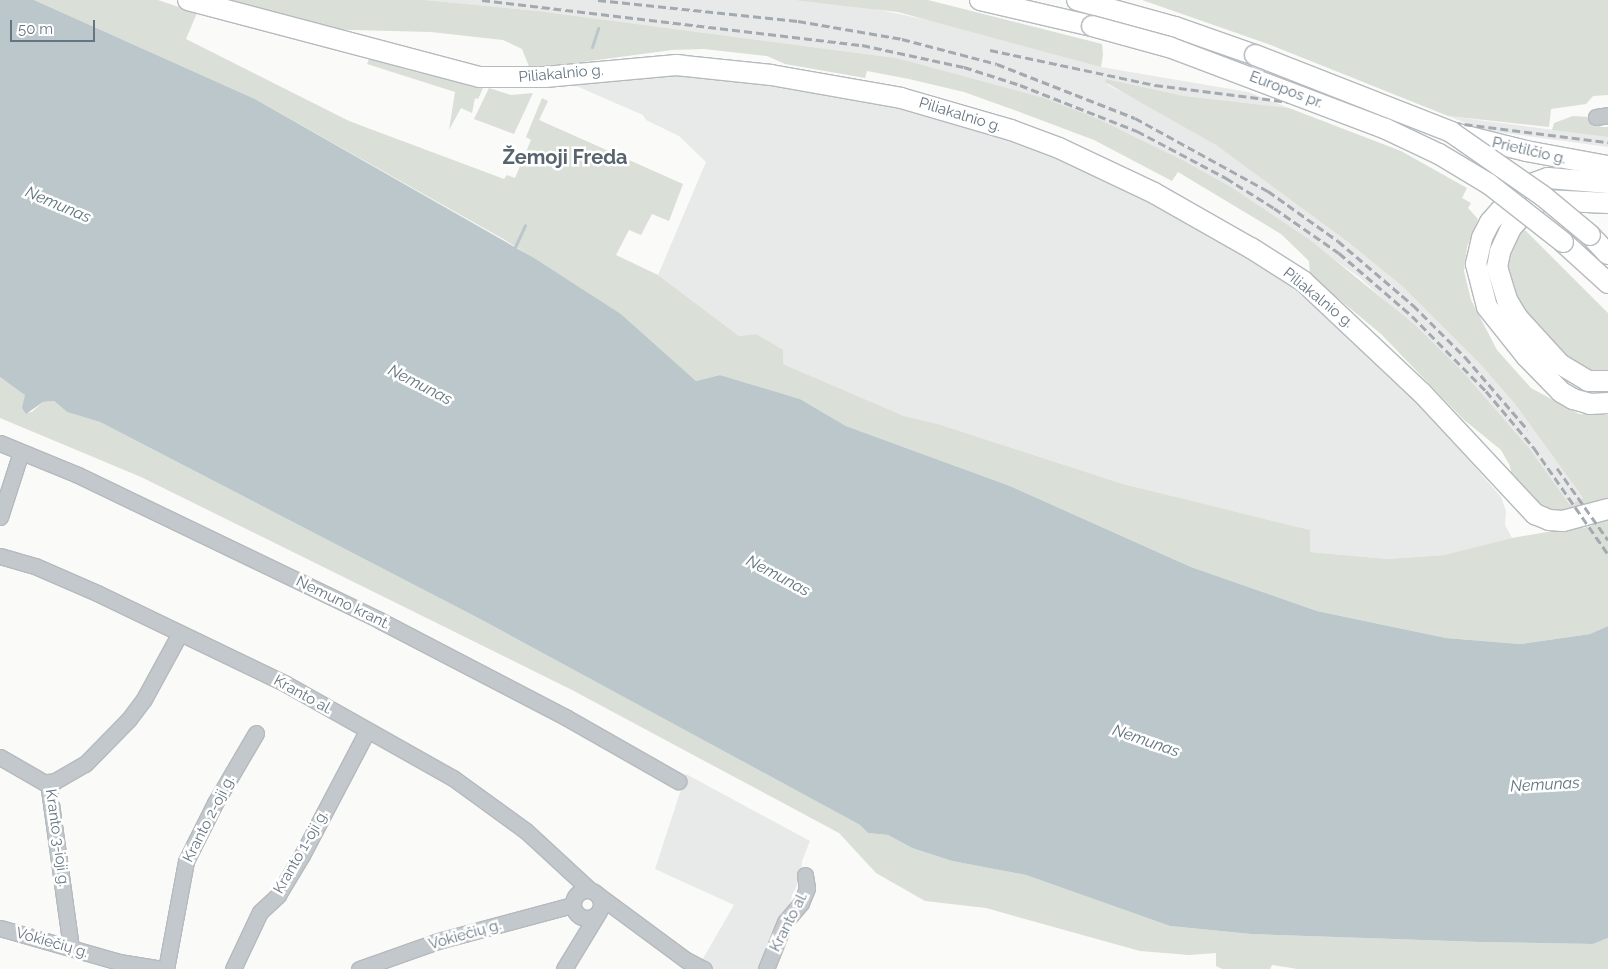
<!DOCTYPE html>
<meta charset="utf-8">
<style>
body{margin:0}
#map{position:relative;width:1608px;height:969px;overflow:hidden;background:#fafaf8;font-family:Raleway,sans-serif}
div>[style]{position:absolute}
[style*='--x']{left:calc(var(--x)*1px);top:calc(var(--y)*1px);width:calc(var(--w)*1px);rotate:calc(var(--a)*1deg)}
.built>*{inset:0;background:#e8e9e9}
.green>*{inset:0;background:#dadfd7}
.water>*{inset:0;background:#bbc7cb}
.stream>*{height:3px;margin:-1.5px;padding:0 1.5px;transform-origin:1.5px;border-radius:1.5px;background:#bbc7cb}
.roads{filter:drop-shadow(1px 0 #b5babe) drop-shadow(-1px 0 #b5babe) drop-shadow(0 1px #b5babe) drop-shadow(0 -1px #b5babe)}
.minor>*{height:15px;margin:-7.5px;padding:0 7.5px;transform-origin:7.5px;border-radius:7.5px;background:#c3c8cc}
.minor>.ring{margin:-7.5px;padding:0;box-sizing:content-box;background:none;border:15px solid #c3c8cc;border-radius:50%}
.major>*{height:20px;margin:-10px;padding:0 10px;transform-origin:10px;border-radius:10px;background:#fff}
.rail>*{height:3px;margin-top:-1.5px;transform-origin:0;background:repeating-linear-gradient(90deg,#a2aab0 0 8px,transparent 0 12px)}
.bridges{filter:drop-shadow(1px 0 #b5babe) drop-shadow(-1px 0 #b5babe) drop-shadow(0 1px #b5babe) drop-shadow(0 -1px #b5babe)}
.major-bridge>*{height:20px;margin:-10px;padding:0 10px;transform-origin:10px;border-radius:10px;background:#fff}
span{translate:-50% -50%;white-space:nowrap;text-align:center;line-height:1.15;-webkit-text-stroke:5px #fff;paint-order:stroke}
.street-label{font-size:15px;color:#657683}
.water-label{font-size:16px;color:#60757c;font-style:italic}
.district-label{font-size:20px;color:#57646e;font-weight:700}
.scale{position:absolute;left:10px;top:20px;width:85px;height:22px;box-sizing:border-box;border:2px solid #657683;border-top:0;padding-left:6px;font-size:15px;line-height:18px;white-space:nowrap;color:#657683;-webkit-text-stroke:4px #fff;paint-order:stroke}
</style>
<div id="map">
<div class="built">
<i style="clip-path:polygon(425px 0,793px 0,870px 8px,962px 27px,1101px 67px,1248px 92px,1289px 108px,1185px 96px,1106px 79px,1108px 85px,1172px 117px,1216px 145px,1348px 242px,1402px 286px,1481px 365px,1515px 404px,1583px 498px,1570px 505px,1530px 449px,1464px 373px,1359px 277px,1231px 187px,1129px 134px,896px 58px,538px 11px)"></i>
<i style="clip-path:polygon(661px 73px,731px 78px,964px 118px,1121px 183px,1237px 250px,1287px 283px,1348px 336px,1423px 407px,1501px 497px,1506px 511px,1505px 525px,1512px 538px,1444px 555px,1388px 559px,1310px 552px,1309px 530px,1123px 484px,938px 424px,904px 416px,783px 364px,782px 350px,756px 334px,739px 336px,658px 275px,706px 162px,679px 136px,646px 120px,643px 115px,574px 85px)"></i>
<i style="clip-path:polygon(1448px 116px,1608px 137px,1608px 147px,1483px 130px)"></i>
<i style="clip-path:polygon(686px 774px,810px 841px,802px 861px,801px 875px,763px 969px,712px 969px,701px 962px,734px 905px,655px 869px)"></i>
</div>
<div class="green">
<i style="clip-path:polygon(34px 0,158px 0,197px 13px,186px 39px,349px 121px,504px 179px,507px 175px,515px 178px,531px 140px,526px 137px,542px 98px,548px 101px,539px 120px,683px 184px,669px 221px,652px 214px,641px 235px,629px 230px,616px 255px,658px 275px,739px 336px,756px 334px,783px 350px,783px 364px,904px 416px,938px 424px,1123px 484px,1310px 530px,1310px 552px,1388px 559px,1444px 555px,1512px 538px,1582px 526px,1583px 528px,1608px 520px,1608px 626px,1590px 634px,1520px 644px,1446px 638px,1317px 611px,1191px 567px,1010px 486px,846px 426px,800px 399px,720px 375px,696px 381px,621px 314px,505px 240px,255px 99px)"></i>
<i style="clip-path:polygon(199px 0,425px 0,538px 11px,896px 58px,1044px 98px,1098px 119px,1182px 160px,1231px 187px,1310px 240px,1415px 325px,1464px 373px,1530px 449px,1570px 505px,1583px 498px,1515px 404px,1481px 365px,1402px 286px,1348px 242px,1216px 145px,1105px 82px,1106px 79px,1185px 96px,1289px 108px,1401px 151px,1467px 188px,1462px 198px,1471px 203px,1468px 208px,1478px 219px,1467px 247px,1464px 271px,1471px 300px,1497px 350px,1531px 388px,1579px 414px,1608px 415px,1608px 499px,1593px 507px,1567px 513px,1544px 510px,1513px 482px,1510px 466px,1501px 450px,1463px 419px,1381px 334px,1310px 275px,1309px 261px,1281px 234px,1178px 172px,1172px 181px,1094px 140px,1017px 111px,964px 92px,909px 79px,867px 71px,865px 78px,785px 64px,767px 56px,704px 49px,672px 50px,530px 69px,522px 49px,503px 40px,431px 32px,312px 29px)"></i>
<i style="clip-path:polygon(793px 0,928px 0,1102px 44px,1103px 55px,1101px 67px,898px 12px)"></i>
<i style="clip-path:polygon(1142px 0,1608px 0,1608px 95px,1593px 96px,1586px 104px,1551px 109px,1549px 127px,1448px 116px,1268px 44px)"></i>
<i style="clip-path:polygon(369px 59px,416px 72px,484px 86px,478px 99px,475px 98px,472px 113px,461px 108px,449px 130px,455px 92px,367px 64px)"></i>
<i style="clip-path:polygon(489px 88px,511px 95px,533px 93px,514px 134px,474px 119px)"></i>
<i style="clip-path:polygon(1573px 116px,1589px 117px,1601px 127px,1608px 127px,1608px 137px,1552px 130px,1554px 123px)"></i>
<i style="clip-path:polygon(1522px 227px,1608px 313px,1608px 371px,1593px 374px,1574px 366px,1520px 306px,1506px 272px,1508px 252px)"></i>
<i style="clip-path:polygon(0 377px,26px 395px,25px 413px,32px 412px,43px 402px,54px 401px,67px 412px,100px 422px,480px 619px,860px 825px,868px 833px,888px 835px,912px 848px,952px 861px,1026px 875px,1170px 926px,1251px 934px,1480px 942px,1593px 944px,1608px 938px,1608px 969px,1298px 969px,1272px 965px,1270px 969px,1222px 969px,1216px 966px,1216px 953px,1189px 955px,1140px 951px,986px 908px,925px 901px,876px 873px,839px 833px,572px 690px,141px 477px,0 418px)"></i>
</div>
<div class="water">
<i style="clip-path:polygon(0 0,34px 0,255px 99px,534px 258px,621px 314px,696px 381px,720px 375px,800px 399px,846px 426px,1010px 486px,1191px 567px,1317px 611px,1446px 638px,1520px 644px,1590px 634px,1608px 626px,1608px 938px,1593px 944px,1480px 942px,1251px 934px,1170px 926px,1026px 875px,952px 861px,912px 848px,888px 835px,868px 833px,860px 825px,480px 619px,100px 422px,67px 412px,54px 401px,43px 402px,26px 414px,22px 408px,25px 395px,0 377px)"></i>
</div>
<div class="stream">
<i style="--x:592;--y:47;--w:20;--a:-72"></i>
<i style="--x:514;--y:249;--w:26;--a:-65"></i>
</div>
<div class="roads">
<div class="minor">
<i style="--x:1596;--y:117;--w:12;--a:-9"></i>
<i style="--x:0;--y:443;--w:84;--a:22.3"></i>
<i style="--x:78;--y:475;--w:334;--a:25.7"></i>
<i style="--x:379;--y:620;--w:212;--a:27.5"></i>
<i style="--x:567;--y:718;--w:128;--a:29.6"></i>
<i style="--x:0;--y:517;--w:68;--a:-72.1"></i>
<i style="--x:0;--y:556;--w:36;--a:16"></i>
<i style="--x:35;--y:566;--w:68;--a:23.5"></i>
<i style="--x:97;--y:593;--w:210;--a:25.7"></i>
<i style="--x:286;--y:684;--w:192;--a:29.4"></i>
<i style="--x:453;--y:778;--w:90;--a:36"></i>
<i style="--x:526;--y:831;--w:87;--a:42.7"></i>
<i style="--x:0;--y:757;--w:52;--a:30"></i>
<i style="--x:45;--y:783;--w:10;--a:-11"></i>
<i style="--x:55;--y:781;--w:34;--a:-30"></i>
<i style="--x:85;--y:764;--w:63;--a:-45.6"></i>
<i style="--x:129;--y:719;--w:25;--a:-53"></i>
<i style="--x:144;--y:699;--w:75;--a:-61.4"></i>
<i style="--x:48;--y:782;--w:168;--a:82.1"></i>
<i class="ring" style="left:573px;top:890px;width:13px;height:13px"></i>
<i style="--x:598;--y:895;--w:109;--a:36.5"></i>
<i style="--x:686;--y:960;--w:20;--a:27"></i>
<i style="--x:0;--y:928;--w:124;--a:15.9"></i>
<i style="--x:119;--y:962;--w:45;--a:9"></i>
<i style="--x:166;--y:969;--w:110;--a:-79.5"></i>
<i style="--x:186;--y:861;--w:65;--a:-63.4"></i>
<i style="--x:215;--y:803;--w:81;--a:-59.6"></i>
<i style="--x:233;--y:969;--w:63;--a:-64.7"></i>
<i style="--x:260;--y:912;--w:25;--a:-43"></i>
<i style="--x:278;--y:895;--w:47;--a:-59"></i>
<i style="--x:302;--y:855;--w:140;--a:-62.3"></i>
<i style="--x:359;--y:969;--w:84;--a:-19.5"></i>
<i style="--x:438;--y:941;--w:139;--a:-15"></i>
<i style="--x:564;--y:969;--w:66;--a:-58.7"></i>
<i style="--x:766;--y:969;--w:51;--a:-68"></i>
<i style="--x:785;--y:922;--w:25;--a:-50"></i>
<i style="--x:801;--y:903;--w:16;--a:-68"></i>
<i style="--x:807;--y:888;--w:13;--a:-99"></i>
</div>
<div class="major">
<i style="--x:188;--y:0;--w:301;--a:14.8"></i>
<i style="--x:479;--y:77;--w:66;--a:0"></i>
<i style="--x:545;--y:77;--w:132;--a:-5.2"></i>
<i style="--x:676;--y:65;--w:96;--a:6"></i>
<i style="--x:771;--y:75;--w:132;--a:10"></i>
<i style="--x:901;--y:98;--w:115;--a:16.2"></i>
<i style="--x:1011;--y:130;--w:51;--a:20.6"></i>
<i style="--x:1059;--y:148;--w:105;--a:25.3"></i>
<i style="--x:1154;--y:193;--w:112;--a:29.6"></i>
<i style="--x:1251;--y:248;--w:62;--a:32.4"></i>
<i style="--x:1303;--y:281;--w:163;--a:43.3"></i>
<i style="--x:1422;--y:393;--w:166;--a:47"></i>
<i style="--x:1535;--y:514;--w:15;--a:23"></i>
<i style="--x:1549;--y:520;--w:14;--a:4"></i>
<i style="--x:1563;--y:521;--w:47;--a:-14.9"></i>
<i style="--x:980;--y:0;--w:115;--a:13.1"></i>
<i style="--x:1077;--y:0;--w:102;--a:15.4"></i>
<i style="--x:1175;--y:27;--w:85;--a:19.3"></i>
<i style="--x:1454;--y:133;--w:74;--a:14"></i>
<i style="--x:1526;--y:151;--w:83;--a:10.4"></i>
<i style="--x:1608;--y:183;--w:60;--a:-175.2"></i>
<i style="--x:1548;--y:178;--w:30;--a:160"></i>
<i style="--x:1520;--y:188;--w:45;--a:131.4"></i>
<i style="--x:1490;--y:222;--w:18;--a:117"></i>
<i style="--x:1482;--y:238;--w:27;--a:103"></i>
<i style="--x:1476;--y:264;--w:44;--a:75.7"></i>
<i style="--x:1487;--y:307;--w:63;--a:51.5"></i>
<i style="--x:1526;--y:356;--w:50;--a:45.8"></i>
<i style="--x:1561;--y:392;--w:14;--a:30"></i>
<i style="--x:1573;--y:399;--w:18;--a:16"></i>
<i style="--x:1590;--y:404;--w:18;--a:-3"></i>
<i style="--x:1608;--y:203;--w:65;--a:-177.4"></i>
<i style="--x:1543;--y:200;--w:17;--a:149"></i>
<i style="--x:1528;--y:209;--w:25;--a:132"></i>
<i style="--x:1511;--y:228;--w:26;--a:115"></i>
<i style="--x:1500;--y:252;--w:15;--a:101"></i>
<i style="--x:1497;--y:267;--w:34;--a:73"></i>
<i style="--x:1507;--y:300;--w:21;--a:59"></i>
<i style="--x:1518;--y:318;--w:62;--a:47.6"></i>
<i style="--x:1560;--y:364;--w:33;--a:31"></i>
<i style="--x:1588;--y:381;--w:20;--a:0"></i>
<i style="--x:1590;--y:235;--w:26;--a:47"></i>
<i style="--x:1563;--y:242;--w:61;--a:42.3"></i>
</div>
</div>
<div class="rail">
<i style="--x:482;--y:0;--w:383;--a:6.8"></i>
<i style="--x:862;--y:45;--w:104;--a:12.2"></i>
<i style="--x:964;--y:67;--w:59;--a:17.8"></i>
<i style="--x:1020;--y:85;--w:126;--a:21.5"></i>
<i style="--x:1137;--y:131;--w:101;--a:27.8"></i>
<i style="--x:1226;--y:178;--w:57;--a:32"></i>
<i style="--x:1274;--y:208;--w:79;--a:34.7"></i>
<i style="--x:1339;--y:253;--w:96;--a:40.8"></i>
<i style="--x:1412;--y:316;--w:105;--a:45.4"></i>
<i style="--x:1486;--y:391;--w:75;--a:49.9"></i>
<i style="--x:1534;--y:448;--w:129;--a:55.1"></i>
<i style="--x:598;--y:0;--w:201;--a:6"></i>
<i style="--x:798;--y:21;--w:106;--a:9.8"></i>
<i style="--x:902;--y:39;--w:98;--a:14.7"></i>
<i style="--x:997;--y:64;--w:148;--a:21.4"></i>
<i style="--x:1135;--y:118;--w:152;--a:28.8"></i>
<i style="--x:1268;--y:191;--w:86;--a:35.5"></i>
<i style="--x:1338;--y:241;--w:99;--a:40.5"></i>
<i style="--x:1413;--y:305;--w:74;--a:45"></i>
<i style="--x:1465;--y:357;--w:96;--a:49.2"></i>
<i style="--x:990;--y:50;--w:169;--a:12"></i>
<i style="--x:1155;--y:85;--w:457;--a:7.2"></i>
<i style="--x:1557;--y:468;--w:88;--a:54.7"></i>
</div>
<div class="bridges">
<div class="major-bridge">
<i style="--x:1092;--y:26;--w:80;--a:15.3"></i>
<i style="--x:1169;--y:47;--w:232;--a:20.7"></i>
<i style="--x:1386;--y:129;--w:59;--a:25.3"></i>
<i style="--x:1439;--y:154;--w:58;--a:31"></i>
<i style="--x:1489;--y:184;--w:94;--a:38.1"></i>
<i style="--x:1255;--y:55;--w:211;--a:21.4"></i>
<i style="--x:1451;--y:132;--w:112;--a:34.8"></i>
<i style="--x:1543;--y:196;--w:61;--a:39.7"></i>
</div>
</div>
<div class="street-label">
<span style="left:561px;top:74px;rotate:-5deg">Piliakalnio g.</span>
<span style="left:1286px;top:90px;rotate:21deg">Europos pr.</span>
<span style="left:960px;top:115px;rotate:17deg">Piliakalnio g.</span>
<span style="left:1529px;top:151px;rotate:13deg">Prietilčio g.</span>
<span style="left:1318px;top:298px;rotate:39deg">Piliakalnio g.</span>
<span style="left:343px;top:603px;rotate:26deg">Nemuno krant.</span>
<span style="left:303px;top:695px;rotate:29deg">Kranto al.</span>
<span style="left:209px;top:819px;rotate:-63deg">Kranto 2-oji g.</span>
<span style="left:57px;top:838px;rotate:82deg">Kranto 3-ioji g.</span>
<span style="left:301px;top:852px;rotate:-60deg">Kranto 1-oji g.</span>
<span style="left:789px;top:922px;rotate:-63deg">Kranto al.</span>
<span style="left:465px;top:935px;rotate:-16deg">Vokiečių g.</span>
<span style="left:52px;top:943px;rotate:16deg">Vokiečių g.</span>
</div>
<div class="water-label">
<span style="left:58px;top:205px;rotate:23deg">Nemunas</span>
<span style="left:420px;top:385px;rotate:27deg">Nemunas</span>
<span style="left:778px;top:576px;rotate:28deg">Nemunas</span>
<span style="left:1146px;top:741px;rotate:19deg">Nemunas</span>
<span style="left:1545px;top:785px;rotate:-3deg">Nemunas</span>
</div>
<div class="district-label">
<span style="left:565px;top:157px">Žemoji Freda</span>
</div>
<div class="scale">50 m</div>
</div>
